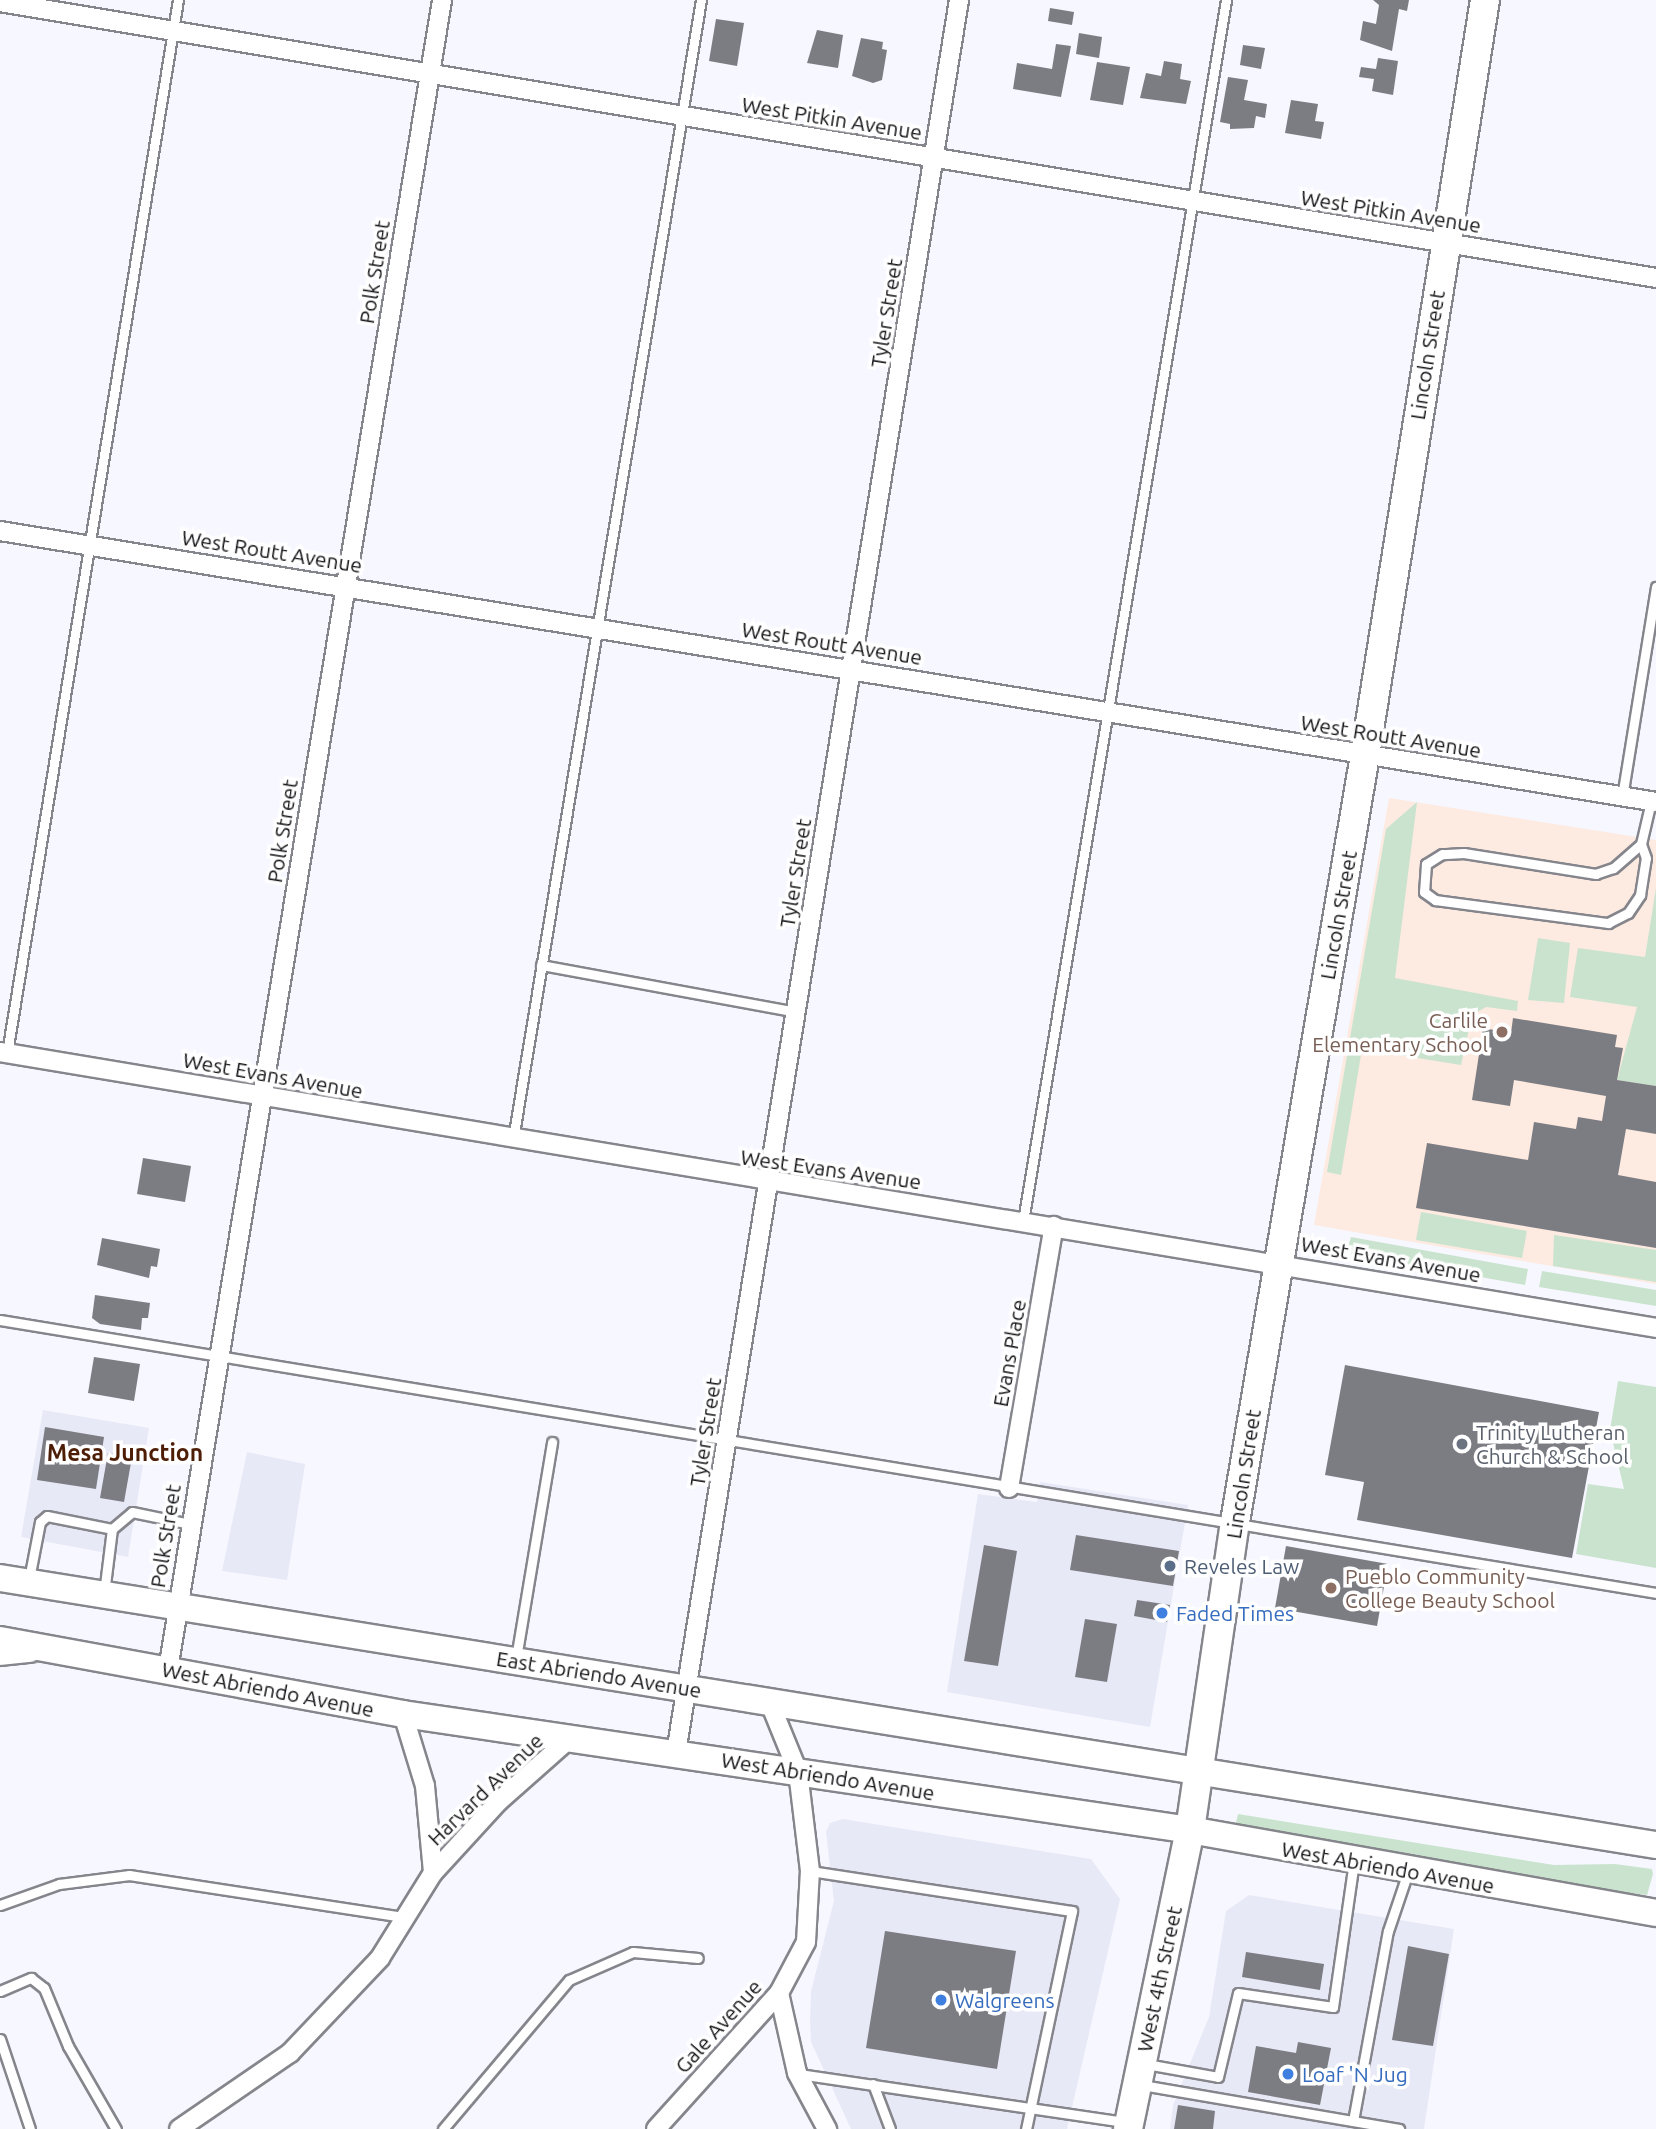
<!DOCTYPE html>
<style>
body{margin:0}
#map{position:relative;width:1656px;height:2129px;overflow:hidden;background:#f7f7ff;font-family:Ubuntu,sans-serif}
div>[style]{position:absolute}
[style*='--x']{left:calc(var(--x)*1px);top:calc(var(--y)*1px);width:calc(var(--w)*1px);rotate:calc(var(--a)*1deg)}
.built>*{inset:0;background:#e8e9f7}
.education>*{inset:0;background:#fdeae0}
.green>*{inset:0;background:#cae3ce}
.building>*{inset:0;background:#7c7c83}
.roads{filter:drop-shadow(2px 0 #85858c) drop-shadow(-2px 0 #85858c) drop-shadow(0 2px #85858c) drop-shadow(0 -2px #85858c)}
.lane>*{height:9px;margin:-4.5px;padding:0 4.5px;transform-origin:4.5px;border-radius:4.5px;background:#fff}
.street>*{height:18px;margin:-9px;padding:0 9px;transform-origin:9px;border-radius:9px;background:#fff}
.secondary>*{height:26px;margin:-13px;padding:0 13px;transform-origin:13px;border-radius:13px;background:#fff}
.primary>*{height:28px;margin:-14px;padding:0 14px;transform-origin:14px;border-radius:14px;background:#fff}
.dots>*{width:19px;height:19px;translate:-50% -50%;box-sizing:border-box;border:4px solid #fff;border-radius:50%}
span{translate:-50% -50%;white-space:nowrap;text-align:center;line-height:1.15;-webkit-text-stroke:7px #fff;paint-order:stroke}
.street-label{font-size:21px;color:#141417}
.education-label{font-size:21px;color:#785e54}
.right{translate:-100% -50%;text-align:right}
.left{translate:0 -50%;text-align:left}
.worship-label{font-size:21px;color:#5b616d}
.service-label{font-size:21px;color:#4e5e75}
.shop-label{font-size:21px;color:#366cbe}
.neighbourhood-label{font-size:23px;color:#4d1d06;font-weight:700}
</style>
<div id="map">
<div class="built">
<i style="clip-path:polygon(43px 1410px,149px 1428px,128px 1557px,21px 1537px)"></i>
<i style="clip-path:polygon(247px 1452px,305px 1464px,287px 1580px,222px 1571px)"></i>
<i style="clip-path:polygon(1040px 1482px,1188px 1505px,1150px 1727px,947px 1692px,978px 1494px,1037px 1502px)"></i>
<i style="clip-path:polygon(843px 1819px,1091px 1859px,1120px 1899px,1067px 2129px,851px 2129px,811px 2042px,810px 2020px,811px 1991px,834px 1901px,826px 1832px,830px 1823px)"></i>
<i style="clip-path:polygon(1249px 1895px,1454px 1929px,1424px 2129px,1170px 2129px,1173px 2105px,1209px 2017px,1226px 1911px)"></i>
</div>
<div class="education">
<i style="clip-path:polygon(1389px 798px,1656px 840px,1656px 1284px,1314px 1225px)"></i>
</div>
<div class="green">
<i style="clip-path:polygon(1417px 802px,1395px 978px,1518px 1001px,1517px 1011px,1486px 1007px,1472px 1015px,1461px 1065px,1362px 1049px,1341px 1175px,1327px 1172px,1386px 829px)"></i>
<i style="clip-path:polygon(1656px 888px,1656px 1086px,1617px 1080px,1637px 1007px,1570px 997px,1578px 948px,1645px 957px)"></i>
<i style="clip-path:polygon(1538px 938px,1570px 943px,1564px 1003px,1528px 1000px)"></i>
<i style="clip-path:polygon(1421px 1212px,1527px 1231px,1522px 1258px,1416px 1240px)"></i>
<i style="clip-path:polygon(1554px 1235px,1656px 1250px,1656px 1282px,1553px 1266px)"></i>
<i style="clip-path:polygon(1351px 1237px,1528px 1269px,1525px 1285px,1346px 1253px)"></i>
<i style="clip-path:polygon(1542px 1271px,1656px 1290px,1656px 1306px,1539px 1287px)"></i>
<i style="clip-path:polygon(1618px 1381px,1656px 1387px,1656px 1568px,1576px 1554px,1588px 1484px,1624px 1489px,1610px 1430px)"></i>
<i style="clip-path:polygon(1238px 1814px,1554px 1865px,1615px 1864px,1652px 1869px,1653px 1874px,1647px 1895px,1621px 1892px,1235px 1827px)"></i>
</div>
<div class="building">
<i style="clip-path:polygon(1373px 0,1409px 0,1407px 11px,1399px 9px,1392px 51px,1360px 40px,1363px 21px,1376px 24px,1379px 5px)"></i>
<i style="clip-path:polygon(1050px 8px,1074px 12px,1072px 25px,1048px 21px)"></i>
<i style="clip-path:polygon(716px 19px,744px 23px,737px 66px,709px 61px)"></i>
<i style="clip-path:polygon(817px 30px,843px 35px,838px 68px,807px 63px)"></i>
<i style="clip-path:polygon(1079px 33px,1102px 37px,1099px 58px,1076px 54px)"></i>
<i style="clip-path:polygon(861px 38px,883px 42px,882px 49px,887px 50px,882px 80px,873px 83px,852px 76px)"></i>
<i style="clip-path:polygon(1056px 44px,1071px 46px,1061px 97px,1013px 89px,1017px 63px,1052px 69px)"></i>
<i style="clip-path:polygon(1243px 45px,1265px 48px,1261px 69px,1240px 65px)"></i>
<i style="clip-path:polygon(1378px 58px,1398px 61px,1393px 95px,1372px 91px,1374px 79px,1359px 77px,1361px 67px,1376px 69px)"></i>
<i style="clip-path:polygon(1164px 61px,1182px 64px,1180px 79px,1191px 81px,1186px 104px,1140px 98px,1146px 73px,1161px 76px)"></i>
<i style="clip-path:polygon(1097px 62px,1130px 67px,1123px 105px,1090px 100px)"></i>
<i style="clip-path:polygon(1228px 77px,1248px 80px,1244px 100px,1267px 104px,1265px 118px,1256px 116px,1254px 128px,1230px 129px,1230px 124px,1220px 122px)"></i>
<i style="clip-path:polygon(1291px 100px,1318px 104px,1315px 121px,1324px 122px,1321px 139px,1285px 133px)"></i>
<i style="clip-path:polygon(1513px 1018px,1617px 1035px,1615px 1047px,1623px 1048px,1617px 1080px,1656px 1086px,1656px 1134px,1626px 1129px,1618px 1175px,1656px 1182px,1656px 1248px,1416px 1208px,1427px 1143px,1528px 1160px,1534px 1122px,1576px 1129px,1578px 1117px,1602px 1121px,1606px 1096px,1514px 1080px,1510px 1106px,1472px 1100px,1483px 1028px,1511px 1033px)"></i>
<i style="clip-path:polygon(143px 1158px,191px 1166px,185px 1202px,137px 1194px)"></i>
<i style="clip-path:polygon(102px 1238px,160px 1249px,157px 1267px,151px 1266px,149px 1278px,97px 1265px)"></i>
<i style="clip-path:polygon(95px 1295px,150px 1303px,148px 1318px,142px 1318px,141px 1330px,100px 1324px,92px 1318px)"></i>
<i style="clip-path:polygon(94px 1357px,140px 1364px,134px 1401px,88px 1393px)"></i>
<i style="clip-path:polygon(1345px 1365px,1599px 1412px,1572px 1558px,1357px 1520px,1364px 1482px,1325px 1475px)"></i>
<i style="clip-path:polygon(45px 1427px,104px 1437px,96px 1489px,37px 1480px)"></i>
<i style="clip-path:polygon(108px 1453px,132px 1457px,124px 1502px,100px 1498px)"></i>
<i style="clip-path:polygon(1076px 1535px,1179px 1551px,1173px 1586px,1070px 1570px)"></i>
<i style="clip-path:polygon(984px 1545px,1017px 1551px,998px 1666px,964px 1661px)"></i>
<i style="clip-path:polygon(1286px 1546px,1388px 1564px,1377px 1626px,1275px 1608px)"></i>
<i style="clip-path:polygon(1137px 1600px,1170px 1605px,1167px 1622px,1134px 1616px)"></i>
<i style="clip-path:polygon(1085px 1619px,1117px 1624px,1107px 1682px,1075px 1677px)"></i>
<i style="clip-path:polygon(885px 1931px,1016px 1951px,997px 2069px,866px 2048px)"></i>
<i style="clip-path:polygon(1408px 1946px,1449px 1954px,1433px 2046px,1392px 2040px)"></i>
<i style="clip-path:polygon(1246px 1952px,1324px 1964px,1320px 1990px,1242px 1977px)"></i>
<i style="clip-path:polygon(1298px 2042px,1331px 2048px,1320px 2105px,1248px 2092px,1256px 2046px,1296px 2053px)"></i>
<i style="clip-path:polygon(1178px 2105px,1215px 2111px,1213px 2129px,1174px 2129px)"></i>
</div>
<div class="roads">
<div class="lane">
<i style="--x:1622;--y:797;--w:213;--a:-80.8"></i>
<i style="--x:1641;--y:844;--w:37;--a:139"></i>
<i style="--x:1613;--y:868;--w:18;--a:161"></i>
<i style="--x:1596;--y:874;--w:134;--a:-171"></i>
<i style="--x:1464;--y:853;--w:22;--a:177"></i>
<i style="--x:1442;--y:854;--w:19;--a:148"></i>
<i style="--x:1426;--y:864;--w:28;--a:94"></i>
<i style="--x:1424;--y:892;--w:14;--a:36"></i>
<i style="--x:1435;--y:900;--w:175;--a:7.6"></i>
<i style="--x:1608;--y:923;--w:22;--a:-27"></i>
<i style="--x:1628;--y:913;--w:22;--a:-56"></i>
<i style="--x:1640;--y:895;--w:37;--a:-81"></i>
<i style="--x:1646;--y:858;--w:15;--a:-110"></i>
<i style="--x:1641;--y:844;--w:44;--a:-76.9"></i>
<i style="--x:541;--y:965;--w:259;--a:10.4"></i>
<i style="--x:7;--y:1053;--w:1067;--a:-80.78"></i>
<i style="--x:513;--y:1139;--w:1154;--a:-80.63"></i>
<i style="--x:1023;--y:1221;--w:1238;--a:-80.56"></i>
<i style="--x:0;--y:1320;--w:1678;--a:9.36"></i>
<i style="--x:29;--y:1579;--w:58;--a:-79.1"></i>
<i style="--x:40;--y:1522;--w:9;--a:-41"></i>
<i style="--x:47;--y:1516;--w:66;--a:11.3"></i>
<i style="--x:112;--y:1529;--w:26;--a:-40"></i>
<i style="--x:132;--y:1512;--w:59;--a:11.7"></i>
<i style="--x:104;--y:1593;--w:64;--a:-82.9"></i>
<i style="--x:516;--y:1658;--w:219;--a:-80.5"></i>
<i style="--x:810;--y:1871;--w:265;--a:8.7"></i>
<i style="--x:1072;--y:1911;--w:223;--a:101.9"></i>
<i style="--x:0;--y:1905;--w:63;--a:-19.6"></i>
<i style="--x:59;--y:1884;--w:71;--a:-7.3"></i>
<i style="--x:129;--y:1875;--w:279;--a:8.7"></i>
<i style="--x:0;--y:1991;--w:34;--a:-23"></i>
<i style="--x:31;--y:1978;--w:16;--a:38"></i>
<i style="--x:44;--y:1988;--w:63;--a:67.5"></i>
<i style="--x:68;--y:2046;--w:96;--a:60"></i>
<i style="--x:0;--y:2039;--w:95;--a:71.6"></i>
<i style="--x:1146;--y:2064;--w:73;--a:10.2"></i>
<i style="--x:1218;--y:2077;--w:86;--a:-76.6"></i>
<i style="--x:1238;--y:1993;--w:96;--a:8.4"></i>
<i style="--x:1333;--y:2007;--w:147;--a:-81.8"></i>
<i style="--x:799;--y:2074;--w:329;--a:8.4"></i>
<i style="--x:873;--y:2084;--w:48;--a:69.3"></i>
<i style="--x:1142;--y:2085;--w:261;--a:9.7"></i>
<i style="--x:1353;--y:2121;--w:193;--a:-79.6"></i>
<i style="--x:1388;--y:1931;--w:62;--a:-71.3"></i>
<i style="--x:443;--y:2129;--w:195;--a:-49.8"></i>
<i style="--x:569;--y:1980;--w:70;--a:-23.6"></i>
<i style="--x:633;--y:1952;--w:65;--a:5.3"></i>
</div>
<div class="street">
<i style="--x:0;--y:2;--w:1679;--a:9.46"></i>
<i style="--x:0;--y:531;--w:1678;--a:9.29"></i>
<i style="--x:0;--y:1052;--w:1679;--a:9.46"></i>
<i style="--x:1009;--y:1488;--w:266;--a:-80.3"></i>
<i style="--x:0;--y:1656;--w:31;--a:-6"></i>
<i style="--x:168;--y:1670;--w:1692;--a:-80.68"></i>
<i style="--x:403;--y:1714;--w:75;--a:73"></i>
<i style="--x:425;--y:1786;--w:87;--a:84.7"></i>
<i style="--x:676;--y:1753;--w:1776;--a:-80.83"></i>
<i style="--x:779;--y:1993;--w:82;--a:77.3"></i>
<i style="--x:797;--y:2073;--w:64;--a:61.8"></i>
<i style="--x:179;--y:2129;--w:135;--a:-34.4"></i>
<i style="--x:290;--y:2053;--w:131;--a:-46.5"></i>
<i style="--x:380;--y:1958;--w:100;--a:-58.1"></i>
<i style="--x:433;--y:1873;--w:98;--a:-47.5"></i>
<i style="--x:499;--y:1801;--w:94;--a:-41.5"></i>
<i style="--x:656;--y:2129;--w:183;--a:-47.9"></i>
<i style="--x:779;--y:1993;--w:58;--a:-62.1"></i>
<i style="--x:806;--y:1942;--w:71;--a:-86.8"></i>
<i style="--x:810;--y:1871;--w:100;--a:-96.9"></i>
<i style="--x:798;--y:1772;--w:77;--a:-112.2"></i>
</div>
<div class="secondary">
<i style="--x:0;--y:1578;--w:1677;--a:9.16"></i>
<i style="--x:0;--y:1640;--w:410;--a:10.4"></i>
<i style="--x:403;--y:1714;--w:796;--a:8.38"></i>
<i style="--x:1190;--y:1830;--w:473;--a:10.1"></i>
</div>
<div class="primary">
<i style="--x:1128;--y:2129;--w:305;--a:-78.3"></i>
<i style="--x:1190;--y:1830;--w:311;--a:-81.7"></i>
<i style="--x:1235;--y:1522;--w:778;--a:-80.38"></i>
<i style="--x:1365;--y:755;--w:764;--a:-80.97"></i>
</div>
</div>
<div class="dots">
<i style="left:1502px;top:1032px;background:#8d6e63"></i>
<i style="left:1462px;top:1444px;background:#6b7280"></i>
<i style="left:1170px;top:1566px;background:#5c6f8a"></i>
<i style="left:1331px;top:1588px;background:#8d6e63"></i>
<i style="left:1162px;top:1613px;background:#3f7fe0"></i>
<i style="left:941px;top:2000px;background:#3f7fe0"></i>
<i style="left:1288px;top:2074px;background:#3f7fe0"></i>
</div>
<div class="street-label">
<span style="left:832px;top:118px;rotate:9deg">West Pitkin Avenue</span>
<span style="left:1391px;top:211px;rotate:9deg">West Pitkin Avenue</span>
<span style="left:374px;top:272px;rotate:-81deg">Polk Street</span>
<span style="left:886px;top:313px;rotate:-81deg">Tyler Street</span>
<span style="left:1427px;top:355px;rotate:-81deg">Lincoln Street</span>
<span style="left:272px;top:551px;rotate:9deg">West Routt Avenue</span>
<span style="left:832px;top:643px;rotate:9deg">West Routt Avenue</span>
<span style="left:1391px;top:736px;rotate:9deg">West Routt Avenue</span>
<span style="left:282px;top:831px;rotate:-81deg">Polk Street</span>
<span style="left:795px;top:873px;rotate:-81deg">Tyler Street</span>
<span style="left:1338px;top:915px;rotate:-80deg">Lincoln Street</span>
<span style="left:273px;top:1075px;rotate:10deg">West Evans Avenue</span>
<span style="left:831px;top:1169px;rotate:8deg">West Evans Avenue</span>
<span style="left:1391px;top:1259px;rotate:10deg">West Evans Avenue</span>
<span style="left:1009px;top:1353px;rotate:-80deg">Evans Place</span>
<span style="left:705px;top:1432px;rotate:-81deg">Tyler Street</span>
<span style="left:1243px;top:1474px;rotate:-81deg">Lincoln Street</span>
<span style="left:165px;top:1536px;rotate:-81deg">Polk Street</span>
<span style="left:599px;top:1674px;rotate:9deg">East Abriendo Avenue</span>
<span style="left:268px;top:1689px;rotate:11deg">West Abriendo Avenue</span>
<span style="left:828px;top:1776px;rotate:9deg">West Abriendo Avenue</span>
<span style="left:485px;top:1789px;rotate:-44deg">Harvard Avenue</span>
<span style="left:1388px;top:1867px;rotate:10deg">West Abriendo Avenue</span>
<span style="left:1159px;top:1979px;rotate:-78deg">West 4th Street</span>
<span style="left:718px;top:2026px;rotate:-48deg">Gale Avenue</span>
</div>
<div class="education-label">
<span class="right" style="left:1488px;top:1032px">Carlile<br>Elementary School</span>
<span class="left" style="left:1345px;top:1588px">Pueblo Community<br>College Beauty School</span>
</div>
<div class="worship-label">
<span class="left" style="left:1476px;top:1444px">Trinity Lutheran<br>Church &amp; School</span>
</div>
<div class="service-label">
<span class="left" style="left:1184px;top:1566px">Reveles Law</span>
</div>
<div class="shop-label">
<span class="left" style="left:1176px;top:1613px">Faded Times</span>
<span class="left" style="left:955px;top:2000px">Walgreens</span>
<span class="left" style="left:1302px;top:2074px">Loaf 'N Jug</span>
</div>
<div class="neighbourhood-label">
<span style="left:125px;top:1453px">Mesa Junction</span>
</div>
</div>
